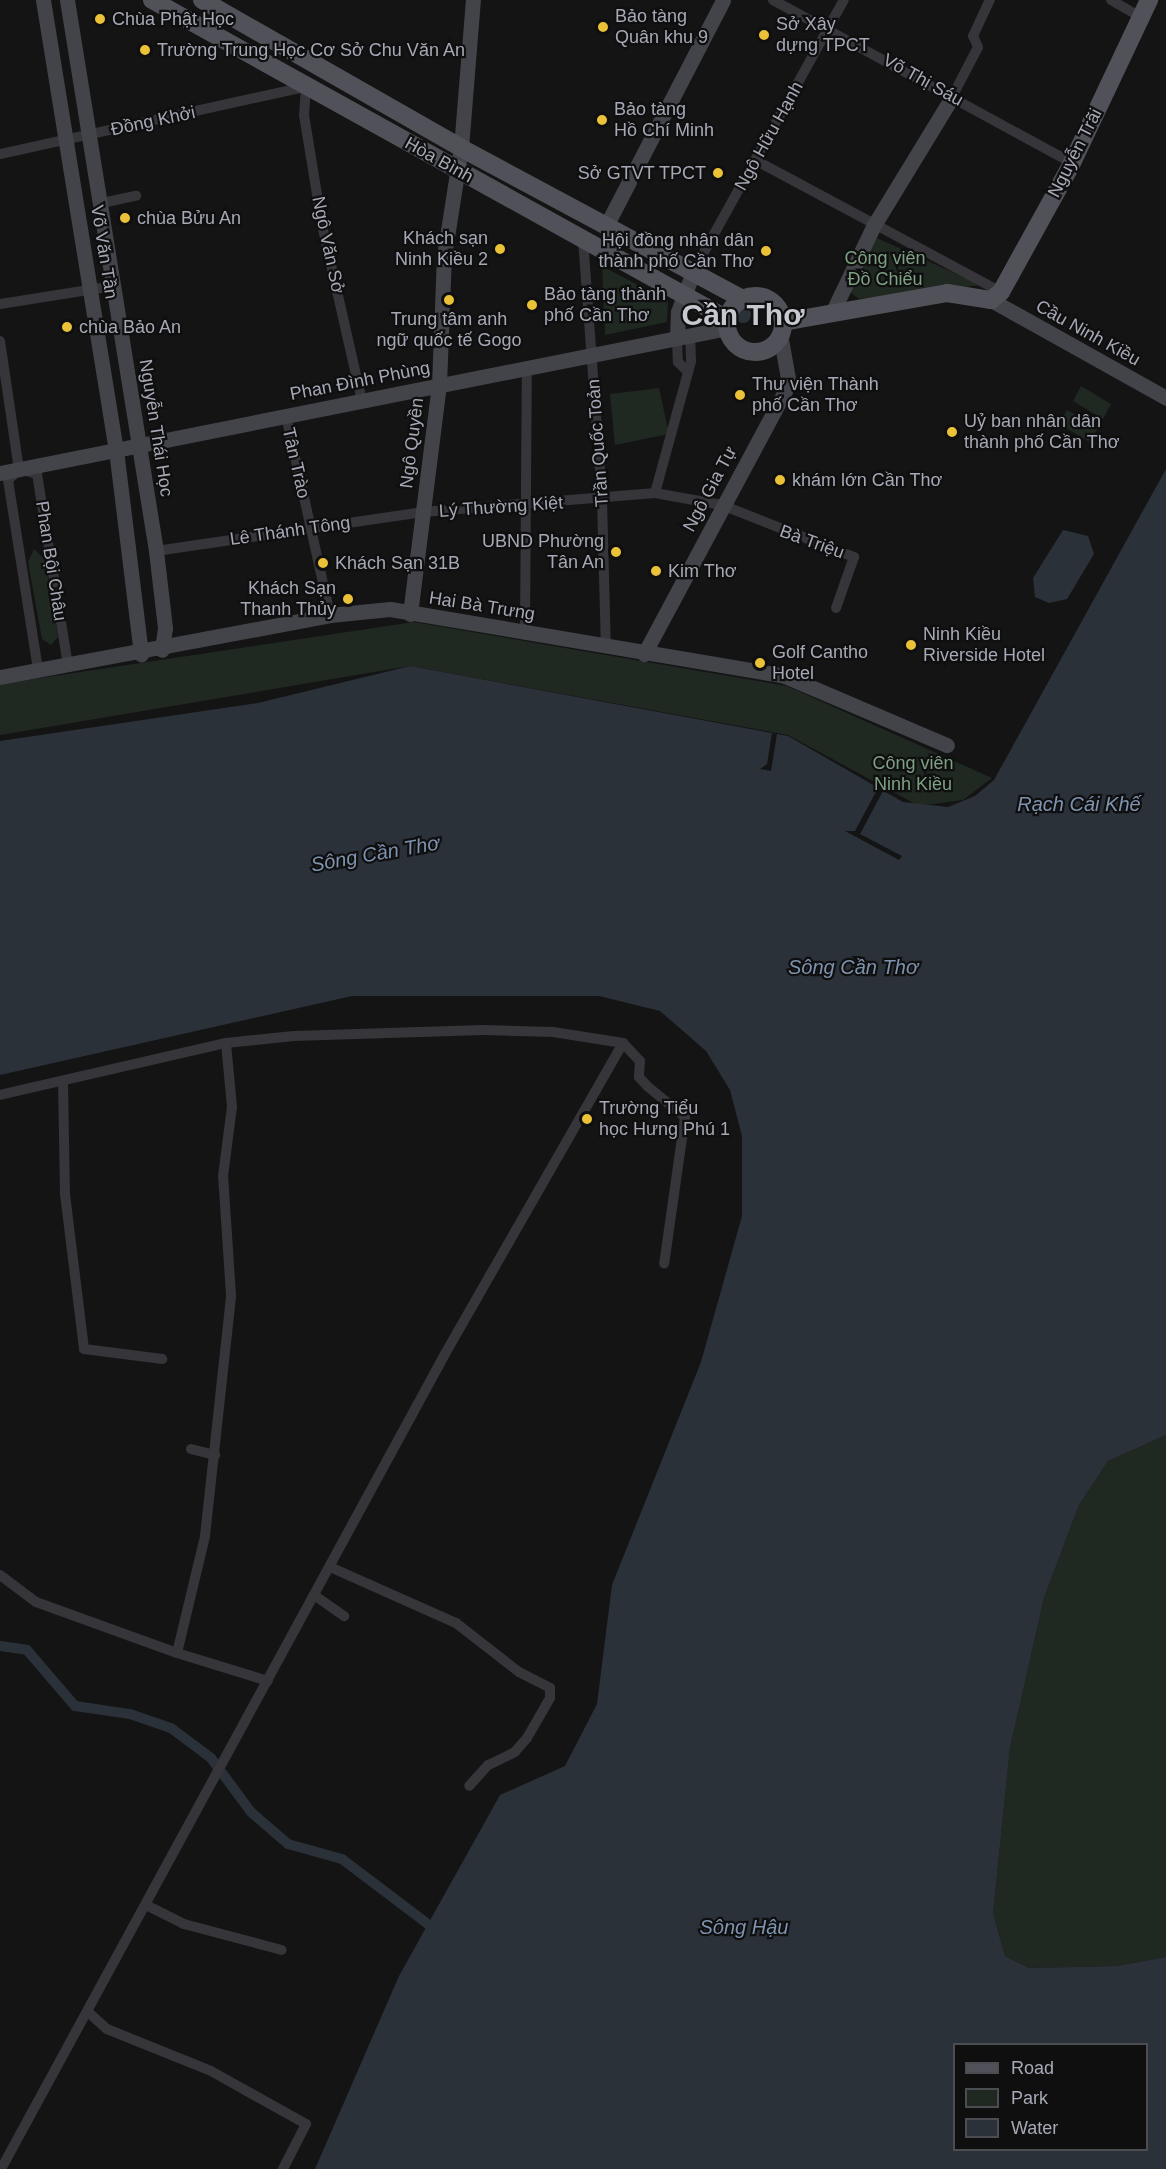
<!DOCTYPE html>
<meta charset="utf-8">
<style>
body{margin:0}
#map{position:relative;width:1166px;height:2169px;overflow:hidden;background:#141415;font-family:Arial,sans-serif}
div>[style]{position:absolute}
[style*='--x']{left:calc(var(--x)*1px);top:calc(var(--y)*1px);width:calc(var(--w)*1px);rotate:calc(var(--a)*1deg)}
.green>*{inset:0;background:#202822}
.water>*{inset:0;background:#2b3139}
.round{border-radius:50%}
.pier>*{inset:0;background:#141415}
.canal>*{height:10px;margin:-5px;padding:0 5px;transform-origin:5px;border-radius:5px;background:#2b3139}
.street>*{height:10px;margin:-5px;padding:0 5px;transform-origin:5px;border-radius:5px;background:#35353a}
.secondary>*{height:15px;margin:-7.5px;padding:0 7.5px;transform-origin:7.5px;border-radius:7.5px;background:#43444a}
.primary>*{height:18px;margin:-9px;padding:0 9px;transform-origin:9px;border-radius:9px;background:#515259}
.primary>.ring{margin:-9px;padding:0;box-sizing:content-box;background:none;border:18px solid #515259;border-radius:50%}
.dots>*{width:16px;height:16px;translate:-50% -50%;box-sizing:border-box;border:3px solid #0f0f10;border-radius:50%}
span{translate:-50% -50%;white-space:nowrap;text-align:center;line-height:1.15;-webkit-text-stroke:4.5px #0f0f10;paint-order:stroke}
.poi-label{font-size:18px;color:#a6a9b5}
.left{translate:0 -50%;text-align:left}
.right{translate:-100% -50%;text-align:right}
.street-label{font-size:18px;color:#a6a9b5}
.park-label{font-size:18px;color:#7ea083}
.water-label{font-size:20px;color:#7e93af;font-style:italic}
.town-label{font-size:30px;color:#c7c9d1;font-weight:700}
.legend{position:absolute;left:953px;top:2043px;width:195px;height:108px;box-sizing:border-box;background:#0f0f10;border:2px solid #4b4d52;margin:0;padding:8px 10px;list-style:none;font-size:18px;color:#a6a9b5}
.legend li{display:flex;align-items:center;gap:12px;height:30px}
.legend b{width:30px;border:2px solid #4b4d52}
</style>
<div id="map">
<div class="green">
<i style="clip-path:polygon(877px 238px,981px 285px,859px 299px,846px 289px)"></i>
<i style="clip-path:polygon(602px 266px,668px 301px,667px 322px,605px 335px)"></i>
<i style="clip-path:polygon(1081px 386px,1111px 404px,1103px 419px,1073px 401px)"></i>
<i style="clip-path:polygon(659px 388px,669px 434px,615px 445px,610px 394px)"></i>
<i style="clip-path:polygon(1067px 410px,1098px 428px,1090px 442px,1059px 424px)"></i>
<i style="clip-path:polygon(34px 549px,45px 560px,58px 637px,51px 645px,42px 639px,28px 562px)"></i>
<i style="clip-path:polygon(414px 622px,787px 686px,992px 778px,963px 800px,919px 806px,788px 735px,410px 666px,0 735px,0 684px)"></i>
<i style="clip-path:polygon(1166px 1435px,1166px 1957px,1117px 1966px,1029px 1968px,1005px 1956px,993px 1913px,1010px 1748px,1044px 1598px,1079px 1505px,1108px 1461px)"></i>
</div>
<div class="water">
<i class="round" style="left:735px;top:307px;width:16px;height:16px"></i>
<i style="clip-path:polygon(evenodd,1166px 469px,1166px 1435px,1108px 1461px,1079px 1505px,1044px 1598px,1010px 1748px,993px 1913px,1005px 1956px,1029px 1968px,1117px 1966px,1166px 1957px,1166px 2169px,315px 2169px,399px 1976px,500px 1795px,565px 1766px,597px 1704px,612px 1585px,701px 1362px,742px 1216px,742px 1136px,730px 1090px,706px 1051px,660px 1011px,599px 996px,352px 996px,0 1075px,0 741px,258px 703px,410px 666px,788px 736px,903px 802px,948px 807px,975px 796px,994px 780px,1166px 469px,954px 2044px,1146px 2044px,1146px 2150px,954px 2150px,954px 2044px)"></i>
<i style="clip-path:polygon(1063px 530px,1088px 536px,1094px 554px,1067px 599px,1049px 603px,1035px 597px,1033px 578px)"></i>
</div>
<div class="pier">
<i style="clip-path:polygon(772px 733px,777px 734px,771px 771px,760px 769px,767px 764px)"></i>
<i style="clip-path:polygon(878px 788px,883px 791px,860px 834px,902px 856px,899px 860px,845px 831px,855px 831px)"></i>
</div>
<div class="canal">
<i style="--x:0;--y:1646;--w:27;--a:8"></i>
<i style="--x:27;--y:1650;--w:74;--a:49.4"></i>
<i style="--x:75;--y:1706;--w:56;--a:8.3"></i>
<i style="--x:130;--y:1714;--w:43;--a:18.9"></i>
<i style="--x:171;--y:1728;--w:50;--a:36.9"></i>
<i style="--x:211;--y:1758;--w:67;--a:53.5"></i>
<i style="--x:251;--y:1812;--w:49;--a:40.9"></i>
<i style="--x:288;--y:1844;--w:56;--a:15.5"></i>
<i style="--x:342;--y:1859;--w:108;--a:37.1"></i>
</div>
<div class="street">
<i style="--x:773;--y:0;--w:341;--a:28.6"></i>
<i style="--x:1111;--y:0;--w:34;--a:30"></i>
<i style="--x:952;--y:97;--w:56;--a:-62.5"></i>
<i style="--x:978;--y:47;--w:12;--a:-114"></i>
<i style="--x:973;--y:36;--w:40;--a:-65"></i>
<i style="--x:0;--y:154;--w:313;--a:-12.4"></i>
<i style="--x:306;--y:87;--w:28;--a:94"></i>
<i style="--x:304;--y:115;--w:111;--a:80.7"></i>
<i style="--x:322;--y:225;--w:180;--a:77.2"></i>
<i style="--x:755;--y:160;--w:279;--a:28.2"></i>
<i style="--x:102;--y:203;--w:35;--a:-12"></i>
<i style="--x:583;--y:239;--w:261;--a:85.8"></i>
<i style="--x:602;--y:499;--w:149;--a:88.5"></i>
<i style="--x:693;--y:272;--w:311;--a:-61"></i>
<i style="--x:0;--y:304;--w:115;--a:-9"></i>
<i style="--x:677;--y:338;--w:24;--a:88"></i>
<i style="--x:678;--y:362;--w:11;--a:45"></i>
<i style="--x:0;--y:341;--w:130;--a:81.6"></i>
<i style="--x:286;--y:416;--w:204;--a:77.5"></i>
<i style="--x:19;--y:470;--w:15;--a:138"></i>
<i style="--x:8;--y:480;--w:192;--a:81"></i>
<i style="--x:23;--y:470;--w:15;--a:16"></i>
<i style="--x:37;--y:474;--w:193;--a:80.8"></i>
<i style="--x:655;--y:493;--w:137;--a:-74.7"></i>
<i style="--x:691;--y:361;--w:26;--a:-92"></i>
<i style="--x:156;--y:551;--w:270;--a:-8.3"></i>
<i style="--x:423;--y:512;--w:233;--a:-4.7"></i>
<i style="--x:655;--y:493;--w:68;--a:10.2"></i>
<i style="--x:722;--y:505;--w:142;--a:21.5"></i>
<i style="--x:854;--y:557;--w:54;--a:109.4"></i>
<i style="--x:525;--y:631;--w:263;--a:-89.6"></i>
<i style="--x:623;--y:1043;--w:25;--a:47"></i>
<i style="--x:640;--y:1061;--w:16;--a:94"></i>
<i style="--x:639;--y:1077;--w:12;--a:48"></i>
<i style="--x:647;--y:1086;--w:49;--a:39.2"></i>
<i style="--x:685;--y:1117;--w:148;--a:98.1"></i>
<i style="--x:63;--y:1081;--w:113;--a:89"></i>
<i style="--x:65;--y:1194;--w:156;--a:83"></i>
<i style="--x:84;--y:1349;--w:79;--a:7.3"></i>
<i style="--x:0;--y:1095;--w:232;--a:-13"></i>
<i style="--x:226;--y:1043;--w:68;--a:-5.9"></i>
<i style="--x:294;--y:1036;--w:189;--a:-1.8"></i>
<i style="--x:483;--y:1030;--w:70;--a:1.6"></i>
<i style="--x:553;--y:1032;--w:71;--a:8.9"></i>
<i style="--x:623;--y:1043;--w:358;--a:119.8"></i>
<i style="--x:445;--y:1354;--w:928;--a:118.58"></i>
<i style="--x:191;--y:1449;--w:25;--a:14"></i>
<i style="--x:330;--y:1567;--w:138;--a:24"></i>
<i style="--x:456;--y:1623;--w:80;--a:37.9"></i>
<i style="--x:519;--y:1672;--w:35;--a:27"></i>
<i style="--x:550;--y:1688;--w:10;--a:90"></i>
<i style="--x:550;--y:1698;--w:46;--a:119.9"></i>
<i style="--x:527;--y:1738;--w:18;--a:131"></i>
<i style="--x:515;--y:1752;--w:30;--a:154"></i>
<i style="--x:488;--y:1765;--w:28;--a:132"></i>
<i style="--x:0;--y:1575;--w:45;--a:36.9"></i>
<i style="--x:36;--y:1602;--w:150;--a:19.9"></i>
<i style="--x:177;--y:1653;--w:120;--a:-76.5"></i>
<i style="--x:205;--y:1536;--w:242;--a:-83.8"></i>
<i style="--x:231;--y:1295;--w:119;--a:-93.8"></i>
<i style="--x:223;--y:1176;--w:70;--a:-82.6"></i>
<i style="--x:232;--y:1107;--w:64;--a:-95.4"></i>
<i style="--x:314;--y:1595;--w:37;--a:35"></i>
<i style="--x:177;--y:1653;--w:95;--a:17.1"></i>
<i style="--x:146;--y:1905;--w:42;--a:26.6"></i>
<i style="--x:184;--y:1924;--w:101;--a:14.9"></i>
<i style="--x:88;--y:2012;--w:25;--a:42"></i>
<i style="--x:107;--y:2029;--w:112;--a:22"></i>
<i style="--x:211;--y:2071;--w:109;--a:29.2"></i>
<i style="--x:306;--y:2124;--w:51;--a:117.1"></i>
</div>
<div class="secondary">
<i style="--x:43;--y:0;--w:456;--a:80.8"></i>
<i style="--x:116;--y:450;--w:206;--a:83"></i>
<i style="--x:67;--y:0;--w:558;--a:80.82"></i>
<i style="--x:156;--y:551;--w:78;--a:83.3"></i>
<i style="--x:165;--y:628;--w:22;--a:98"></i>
<i style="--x:606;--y:226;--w:254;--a:-62.6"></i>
<i style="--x:991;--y:300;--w:201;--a:29.2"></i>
<i style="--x:832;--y:313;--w:98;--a:-64.5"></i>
<i style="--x:874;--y:225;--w:150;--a:-58.6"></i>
<i style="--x:677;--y:338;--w:26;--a:-88"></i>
<i style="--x:678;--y:312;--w:43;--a:-69.4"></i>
<i style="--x:0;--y:473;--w:741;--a:-11.28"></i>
<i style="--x:410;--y:614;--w:231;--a:-82.8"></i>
<i style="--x:439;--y:385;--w:129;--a:-87.8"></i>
<i style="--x:444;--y:256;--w:109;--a:-81.1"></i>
<i style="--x:461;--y:148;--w:148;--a:-85.4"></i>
<i style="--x:644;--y:654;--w:306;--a:-61.8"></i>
<i style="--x:789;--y:384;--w:46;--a:-100.1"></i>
<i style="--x:0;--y:677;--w:336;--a:-10.6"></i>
<i style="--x:330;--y:615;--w:60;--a:-5.7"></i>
<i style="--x:390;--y:609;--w:401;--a:9.6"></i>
<i style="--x:785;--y:676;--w:176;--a:23.1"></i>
</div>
<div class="primary">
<i style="--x:152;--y:0;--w:658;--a:29.02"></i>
<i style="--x:202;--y:0;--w:298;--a:29.7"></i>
<i style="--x:461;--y:148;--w:320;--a:28.2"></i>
<i class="ring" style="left:727px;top:296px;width:38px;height:38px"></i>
<i style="--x:783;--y:322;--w:167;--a:-10"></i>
<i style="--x:947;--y:293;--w:45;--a:9"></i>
<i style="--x:991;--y:300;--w:13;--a:-39"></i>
<i style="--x:1001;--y:292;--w:145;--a:-61.1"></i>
<i style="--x:1071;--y:165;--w:183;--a:-64.7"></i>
</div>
<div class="dots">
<i style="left:100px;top:19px;background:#eac137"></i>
<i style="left:603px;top:27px;background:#eac137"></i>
<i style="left:764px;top:35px;background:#eac137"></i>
<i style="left:145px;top:50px;background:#eac137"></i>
<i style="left:602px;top:120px;background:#eac137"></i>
<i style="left:718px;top:173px;background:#eac137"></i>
<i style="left:125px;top:218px;background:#eac137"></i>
<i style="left:500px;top:249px;background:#eac137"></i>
<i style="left:766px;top:251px;background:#eac137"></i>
<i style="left:449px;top:300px;background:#eac137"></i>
<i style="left:532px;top:305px;background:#eac137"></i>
<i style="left:67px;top:327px;background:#eac137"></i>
<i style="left:740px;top:395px;background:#eac137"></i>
<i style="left:952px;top:432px;background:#eac137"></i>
<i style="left:780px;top:480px;background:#eac137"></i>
<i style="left:616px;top:552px;background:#eac137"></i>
<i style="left:323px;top:563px;background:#eac137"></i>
<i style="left:656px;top:571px;background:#eac137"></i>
<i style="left:348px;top:599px;background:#eac137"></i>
<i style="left:911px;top:645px;background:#eac137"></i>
<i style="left:760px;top:663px;background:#eac137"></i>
<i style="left:587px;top:1119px;background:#eac137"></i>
</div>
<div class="poi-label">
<span class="left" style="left:615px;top:27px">Bảo tàng<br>Quân khu 9</span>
<span class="left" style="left:112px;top:19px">Chùa Phật Học</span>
<span class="left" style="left:776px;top:35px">Sở Xây<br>dựng TPCT</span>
<span class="left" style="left:157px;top:50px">Trường Trung Học Cơ Sở Chu Văn An</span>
<span class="left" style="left:614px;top:120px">Bảo tàng<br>Hồ Chí Minh</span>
<span class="right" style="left:706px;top:173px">Sở GTVT TPCT</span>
<span class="left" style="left:137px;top:218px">chùa Bửu An</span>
<span class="right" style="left:488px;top:249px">Khách sạn<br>Ninh Kiều 2</span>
<span class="right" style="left:754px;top:251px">Hội đồng nhân dân<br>thành phố Cần Thơ</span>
<span class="left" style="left:544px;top:305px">Bảo tàng thành<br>phố Cần Thơ</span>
<span style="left:449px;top:330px">Trung tâm anh<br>ngữ quốc tế Gogo</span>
<span class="left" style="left:79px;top:327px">chùa Bảo An</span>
<span class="left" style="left:752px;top:395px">Thư viện Thành<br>phố Cần Thơ</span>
<span class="left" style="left:964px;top:432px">Uỷ ban nhân dân<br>thành phố Cần Thơ</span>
<span class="left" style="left:792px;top:480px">khám lớn Cần Thơ</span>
<span class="right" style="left:604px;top:552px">UBND Phường<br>Tân An</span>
<span class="left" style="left:335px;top:563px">Khách Sạn 31B</span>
<span class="left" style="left:668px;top:571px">Kim Thơ</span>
<span class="right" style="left:336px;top:599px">Khách Sạn<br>Thanh Thủy</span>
<span class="left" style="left:923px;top:645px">Ninh Kiều<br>Riverside Hotel</span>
<span class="left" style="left:772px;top:663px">Golf Cantho<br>Hotel</span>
<span class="left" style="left:599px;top:1119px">Trường Tiểu<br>học Hưng Phú 1</span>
</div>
<div class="street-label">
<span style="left:923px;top:80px;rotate:29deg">Võ Thị Sáu</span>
<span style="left:153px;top:121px;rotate:-12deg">Đồng Khởi</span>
<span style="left:769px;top:136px;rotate:-61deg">Ngô Hữu Hạnh</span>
<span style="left:1075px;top:153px;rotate:-63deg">Nguyễn Trãi</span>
<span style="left:439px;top:160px;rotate:29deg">Hòa Bình</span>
<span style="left:328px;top:245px;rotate:78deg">Ngô Văn Sở</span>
<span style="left:104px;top:252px;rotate:81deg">Võ Văn Tần</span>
<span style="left:1088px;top:333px;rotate:29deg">Cầu Ninh Kiều</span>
<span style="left:360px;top:381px;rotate:-11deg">Phan Đình Phùng</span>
<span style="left:156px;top:428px;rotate:81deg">Nguyễn Thái Học</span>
<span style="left:412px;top:443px;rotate:-83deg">Ngô Quyền</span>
<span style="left:598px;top:443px;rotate:-94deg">Trần Quốc Toản</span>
<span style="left:296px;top:463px;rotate:77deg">Tân Trào</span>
<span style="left:710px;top:489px;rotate:-62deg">Ngô Gia Tự</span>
<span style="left:501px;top:507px;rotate:-4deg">Lý Thường Kiệt</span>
<span style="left:290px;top:531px;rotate:-8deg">Lê Thánh Tông</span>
<span style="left:812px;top:542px;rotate:20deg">Bà Triệu</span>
<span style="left:51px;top:561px;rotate:81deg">Phan Bội Châu</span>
<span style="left:482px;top:606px;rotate:9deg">Hai Bà Trưng</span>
</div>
<div class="park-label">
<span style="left:885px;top:269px">Công viên<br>Đồ Chiểu</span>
<span style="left:913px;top:774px">Công viên<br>Ninh Kiều</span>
</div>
<div class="water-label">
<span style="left:1079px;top:804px">Rạch Cái Khế</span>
<span style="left:375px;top:854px;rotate:-10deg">Sông Cần Thơ</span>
<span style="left:853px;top:967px">Sông Cần Thơ</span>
<span style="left:744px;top:1927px">Sông Hậu</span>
</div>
<div class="town-label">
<span style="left:743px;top:315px">Cần Thơ</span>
</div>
<ul class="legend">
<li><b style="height:8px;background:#515259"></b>Road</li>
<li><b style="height:16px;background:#202822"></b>Park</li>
<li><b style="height:16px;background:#2b3139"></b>Water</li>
</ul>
</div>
